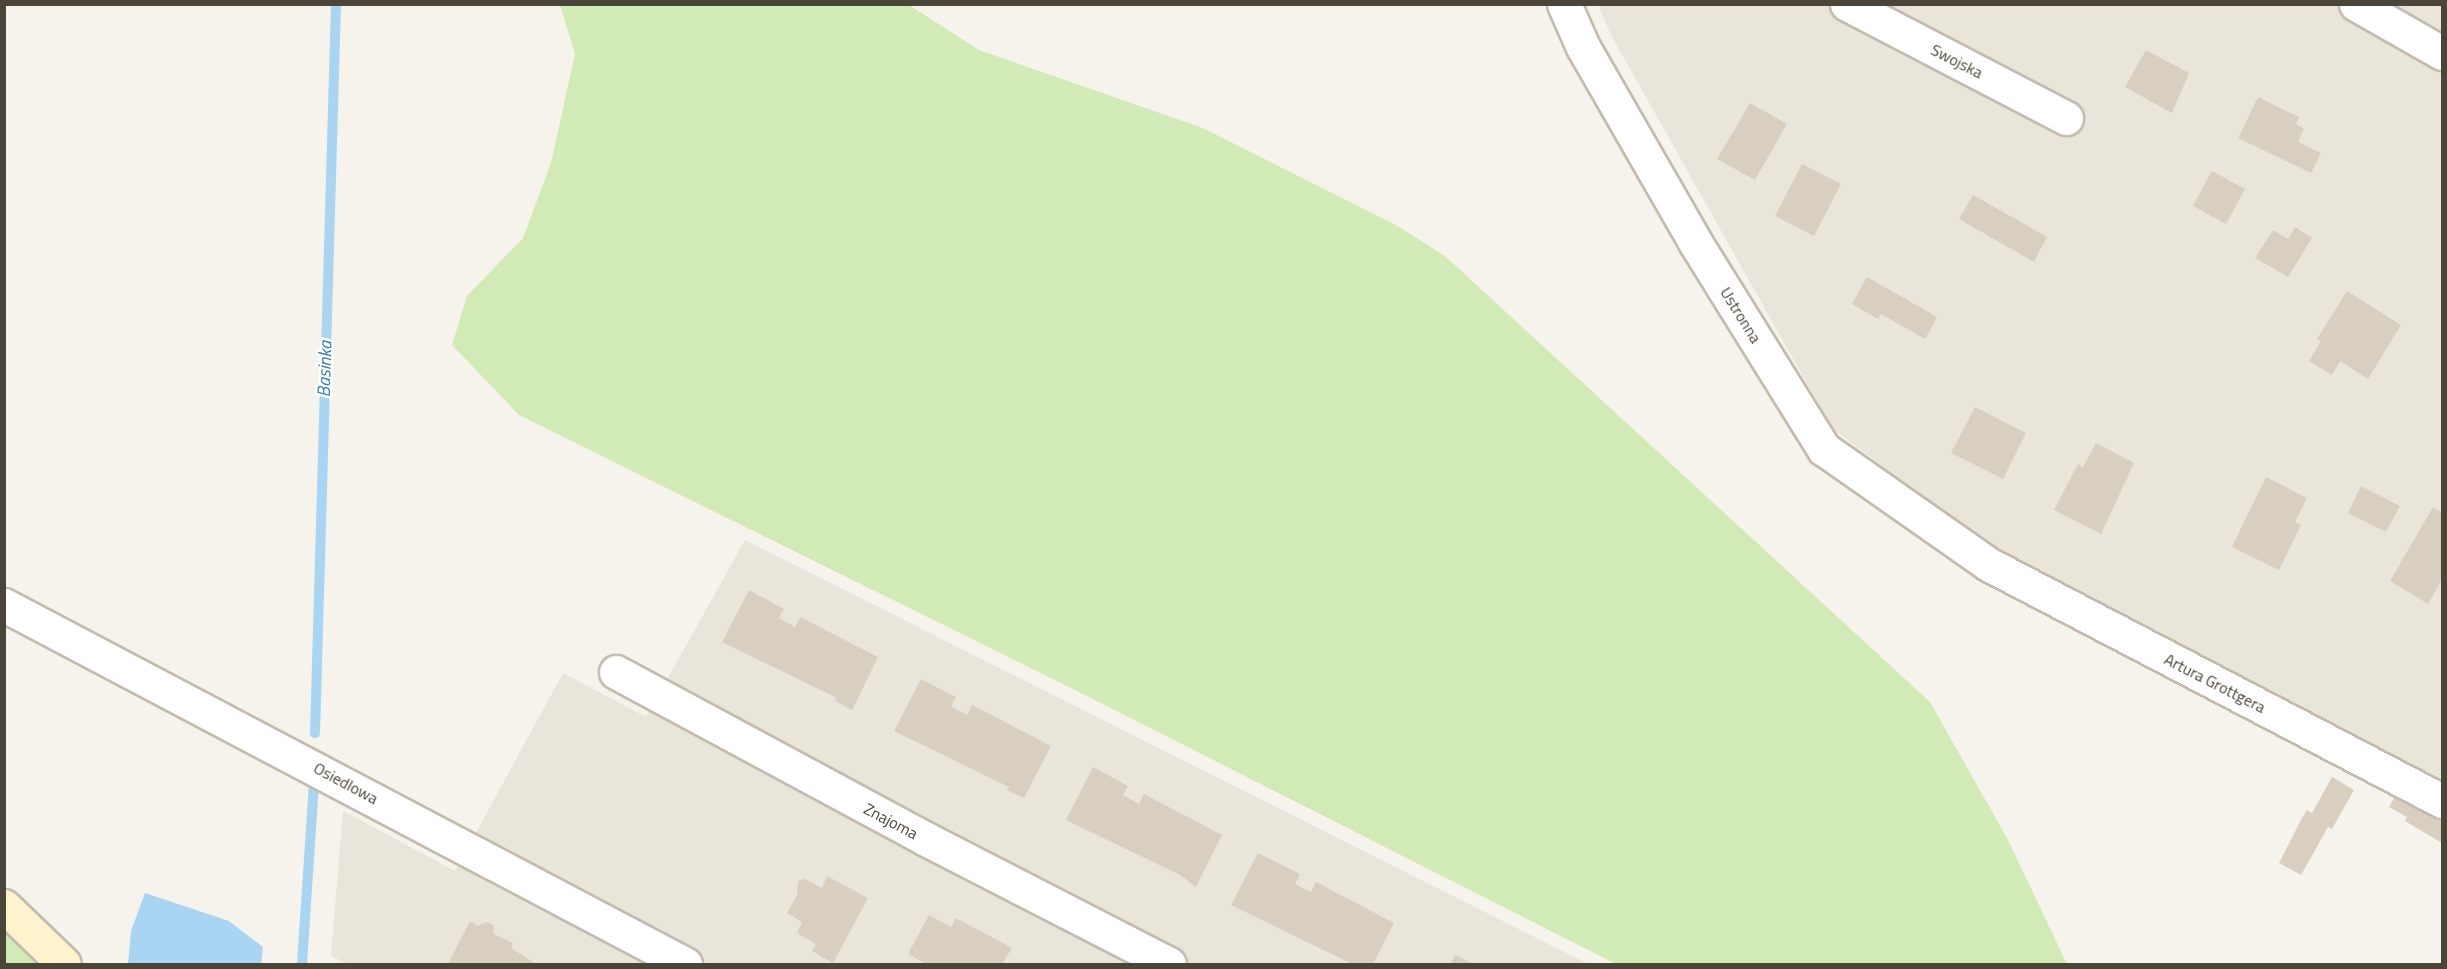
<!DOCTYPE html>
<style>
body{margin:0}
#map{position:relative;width:2447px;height:969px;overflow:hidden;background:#f6f3ec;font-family:"Titillium Web",sans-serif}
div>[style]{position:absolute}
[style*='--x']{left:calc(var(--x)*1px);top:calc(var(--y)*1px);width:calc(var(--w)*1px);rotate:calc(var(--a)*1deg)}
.residential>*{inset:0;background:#eae5da}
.green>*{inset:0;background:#d2eab5}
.water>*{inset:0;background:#a9d4f2}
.stream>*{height:10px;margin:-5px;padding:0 5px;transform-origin:5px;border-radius:5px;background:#a9d4f2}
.building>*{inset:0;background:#d8cfc1}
.roads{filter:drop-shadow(2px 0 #c2bbae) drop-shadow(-2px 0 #c2bbae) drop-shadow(0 2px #c2bbae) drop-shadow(0 -2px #c2bbae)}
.minor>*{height:33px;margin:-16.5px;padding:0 16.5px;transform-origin:16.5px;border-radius:16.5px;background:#fff}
.secondary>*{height:33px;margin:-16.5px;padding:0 16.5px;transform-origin:16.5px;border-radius:16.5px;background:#fff3cd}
span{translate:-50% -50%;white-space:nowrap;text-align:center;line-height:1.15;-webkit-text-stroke:5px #fff;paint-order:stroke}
.street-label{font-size:16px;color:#4b4439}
.water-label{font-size:18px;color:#2e7ab2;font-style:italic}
.frame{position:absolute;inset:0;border:6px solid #4b4439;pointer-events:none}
</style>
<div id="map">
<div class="residential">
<i style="clip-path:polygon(1598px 5px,2442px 5px,2442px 789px,2006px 560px,1832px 428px,1611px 35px)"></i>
<i style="clip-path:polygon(745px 540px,1588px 964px,348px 964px,331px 956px,343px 811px,455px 871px,563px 673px,646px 717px)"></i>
</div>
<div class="green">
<i style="clip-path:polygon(560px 5px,909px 5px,979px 50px,1203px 128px,1396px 225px,1445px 256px,1930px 702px,2007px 838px,2067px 964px,1616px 964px,1079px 692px,519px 415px,452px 345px,467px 296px,523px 238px,551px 163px,575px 54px)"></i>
<i style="clip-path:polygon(5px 925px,50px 964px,5px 964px)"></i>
</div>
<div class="water">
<i style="clip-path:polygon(145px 893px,229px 921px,263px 947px,261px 964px,128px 964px,131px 931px)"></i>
</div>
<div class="stream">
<i style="--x:315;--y:733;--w:729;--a:-88.35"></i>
<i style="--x:302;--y:964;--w:179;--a:-86.2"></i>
</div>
<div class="building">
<i style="clip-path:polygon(2146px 50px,2189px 73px,2172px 113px,2125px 87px)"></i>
<i style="clip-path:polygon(2258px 97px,2299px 117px,2296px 124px,2304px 129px,2298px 142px,2321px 153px,2311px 173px,2238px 138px)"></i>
<i style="clip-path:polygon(1750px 103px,1787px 124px,1755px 180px,1717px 159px)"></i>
<i style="clip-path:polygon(1802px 164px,1841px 184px,1814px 236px,1775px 216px)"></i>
<i style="clip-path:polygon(2212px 171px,2245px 189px,2226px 224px,2193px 206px)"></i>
<i style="clip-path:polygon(1973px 195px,2047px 237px,2034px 262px,1959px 219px)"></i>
<i style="clip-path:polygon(2295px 227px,2312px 238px,2288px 277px,2255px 258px,2273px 230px,2288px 239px)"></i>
<i style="clip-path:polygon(1867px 277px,1937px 317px,1925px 339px,1881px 314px,1878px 319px,1852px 304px)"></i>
<i style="clip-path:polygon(2347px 291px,2401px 325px,2368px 379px,2340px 361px,2332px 375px,2309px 361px,2321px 341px,2317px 339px)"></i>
<i style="clip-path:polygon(1975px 407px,2026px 433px,2003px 479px,1951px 453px)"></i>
<i style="clip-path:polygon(2096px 443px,2134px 463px,2101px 534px,2054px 510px,2078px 464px,2083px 467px)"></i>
<i style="clip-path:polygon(2266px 477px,2307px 498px,2295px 522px,2301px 525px,2279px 570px,2232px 547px)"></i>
<i style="clip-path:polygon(2361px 486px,2400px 506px,2386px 532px,2348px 513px)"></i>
<i style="clip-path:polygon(2433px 507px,2442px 512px,2442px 579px,2428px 604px,2390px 581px)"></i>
<i style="clip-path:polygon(749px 590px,784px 609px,779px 618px,795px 627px,800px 617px,878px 657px,852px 710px,835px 701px,837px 698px,722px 642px)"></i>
<i style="clip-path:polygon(921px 679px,956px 697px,951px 706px,967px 715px,972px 705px,1051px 746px,1024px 798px,1007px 790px,1009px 787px,894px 731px)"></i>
<i style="clip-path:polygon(1093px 767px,1128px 786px,1123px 795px,1139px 804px,1144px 794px,1222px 835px,1196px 887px,1180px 875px,1066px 820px)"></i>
<i style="clip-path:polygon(2332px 777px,2354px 790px,2332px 829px,2328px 827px,2301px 875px,2279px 863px,2302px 818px,2307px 810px,2312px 813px)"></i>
<i style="clip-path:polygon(2401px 786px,2442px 811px,2442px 843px,2405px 821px,2407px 817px,2389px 807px)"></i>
<i style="clip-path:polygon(1258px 853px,1300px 874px,1295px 884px,1311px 892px,1316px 882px,1394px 923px,1373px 964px,1352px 964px,1231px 905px)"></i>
<i style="clip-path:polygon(827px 876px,868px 898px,833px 963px,812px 951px,816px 944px,797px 933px,802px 922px,787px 913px,797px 895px,798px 881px,805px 879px,822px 888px)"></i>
<i style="clip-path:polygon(929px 915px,951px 927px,956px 918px,1012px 948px,1002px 964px,926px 964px,908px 954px)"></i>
<i style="clip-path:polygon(470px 921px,478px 926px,486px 922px,493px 925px,494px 934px,513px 943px,511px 948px,536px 964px,448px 964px)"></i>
<i style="clip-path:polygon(1455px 955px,1474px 964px,1450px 964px)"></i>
</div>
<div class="roads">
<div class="minor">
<i style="--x:1564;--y:4;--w:47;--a:66.2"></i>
<i style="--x:1583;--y:47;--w:225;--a:60.1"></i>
<i style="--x:1695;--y:242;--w:244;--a:58.1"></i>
<i style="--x:1824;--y:449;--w:200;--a:35"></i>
<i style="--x:1988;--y:564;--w:512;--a:27.57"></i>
<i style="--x:1847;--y:4;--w:247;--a:27.5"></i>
<i style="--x:2356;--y:4;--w:99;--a:29.7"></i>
<i style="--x:4;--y:605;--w:770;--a:27.8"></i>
<i style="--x:616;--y:672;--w:352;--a:28.3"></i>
<i style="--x:926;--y:839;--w:273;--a:27.2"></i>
</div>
<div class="secondary">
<i style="--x:4;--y:906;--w:83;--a:44"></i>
</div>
</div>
<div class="street-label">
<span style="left:1957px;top:61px;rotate:27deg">Swojska</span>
<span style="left:1741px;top:315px;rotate:58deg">Ustronna</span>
<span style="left:2215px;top:683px;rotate:27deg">Artura Grottgera</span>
<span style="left:346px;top:783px;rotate:28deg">Osiedlowa</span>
<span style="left:891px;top:821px;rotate:28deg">Znajoma</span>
</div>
<div class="water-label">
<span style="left:325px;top:369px;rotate:-88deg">Basinka</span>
</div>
<div class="frame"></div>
</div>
